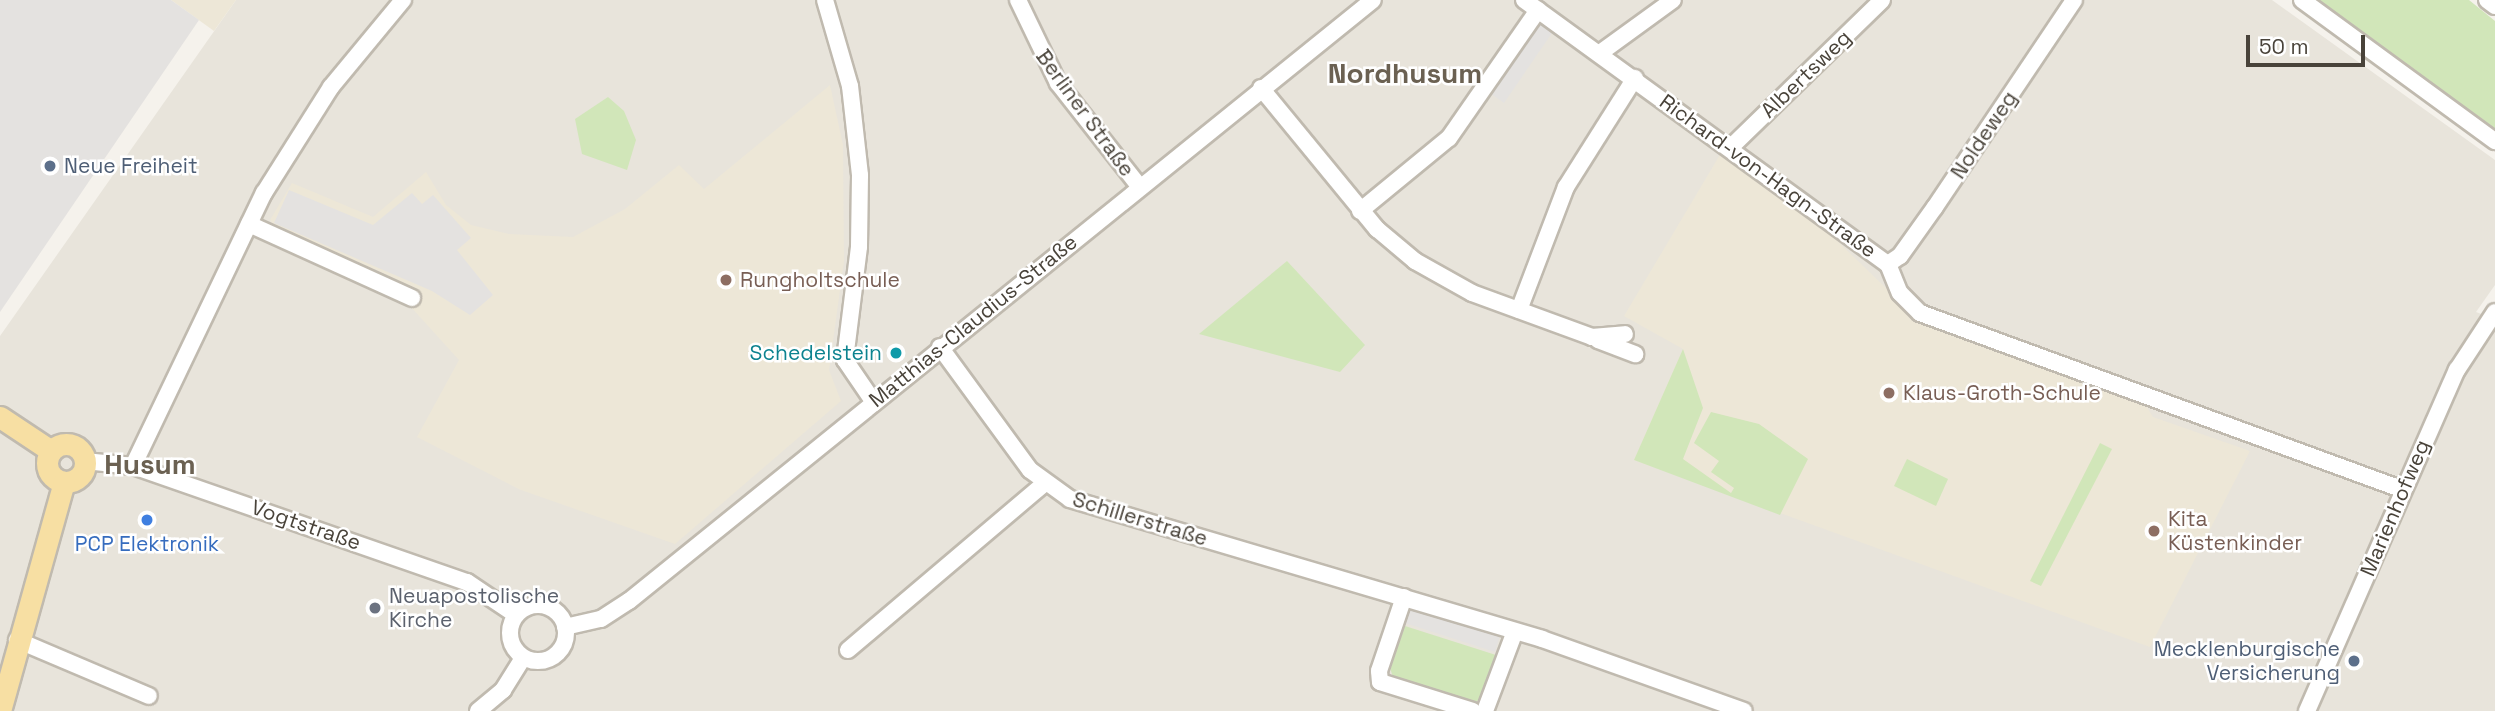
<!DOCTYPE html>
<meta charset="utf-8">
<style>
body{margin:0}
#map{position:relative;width:2495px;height:711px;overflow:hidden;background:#f5f2ec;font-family:"Space Grotesk",sans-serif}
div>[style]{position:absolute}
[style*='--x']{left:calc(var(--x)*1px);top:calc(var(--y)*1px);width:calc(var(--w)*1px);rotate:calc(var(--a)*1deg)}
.residential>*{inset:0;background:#e8e4db}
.education>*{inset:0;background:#ede7d7}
.green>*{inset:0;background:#d1e6b9}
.parking>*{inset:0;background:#e4e2e0}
.roads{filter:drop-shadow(2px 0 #c0baaf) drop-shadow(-2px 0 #c0baaf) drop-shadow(0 2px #c0baaf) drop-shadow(0 -2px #c0baaf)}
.minor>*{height:16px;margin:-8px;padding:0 8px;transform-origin:8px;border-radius:8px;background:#fff}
.minor>.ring{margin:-8px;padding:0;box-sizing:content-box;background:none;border:16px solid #fff;border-radius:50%}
.major>*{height:21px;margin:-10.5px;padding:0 10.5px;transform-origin:10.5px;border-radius:10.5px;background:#f7dfa3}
.major>.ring{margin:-10.5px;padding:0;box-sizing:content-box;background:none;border:21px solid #f7dfa3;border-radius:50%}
.dots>*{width:19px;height:19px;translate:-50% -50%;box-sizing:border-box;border:4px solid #fff;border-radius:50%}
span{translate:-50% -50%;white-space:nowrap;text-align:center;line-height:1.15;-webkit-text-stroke:5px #fff;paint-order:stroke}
.street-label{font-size:21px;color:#49433a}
.service-label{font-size:21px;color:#4e5e75}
.left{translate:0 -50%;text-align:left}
.right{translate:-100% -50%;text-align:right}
.education-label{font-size:21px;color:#785e54}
.culture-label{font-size:21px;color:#0d838f}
.shop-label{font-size:21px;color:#366cbe}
.worship-label{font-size:21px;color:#5b616d}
.district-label{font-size:28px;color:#6b6152;font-weight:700}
.scale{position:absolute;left:2246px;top:35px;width:119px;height:32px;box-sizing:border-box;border:4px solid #49433a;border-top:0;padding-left:9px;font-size:21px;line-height:24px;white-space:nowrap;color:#49433a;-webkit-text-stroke:5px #fff;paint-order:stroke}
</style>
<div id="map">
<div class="residential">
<i style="clip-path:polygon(236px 0,2272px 0,2495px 160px,2495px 285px,2476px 312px,2495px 319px,2495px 711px,0 711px,0 336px)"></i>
</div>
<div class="education">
<i style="clip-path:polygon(171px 0,236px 0,214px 31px)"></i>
<i style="clip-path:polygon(830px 85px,843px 145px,844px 261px,829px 370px,841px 401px,675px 544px,521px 490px,417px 437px,459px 360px,410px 306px,418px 290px,274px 227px,270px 220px,292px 183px,373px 217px,426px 172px,446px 205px,471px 225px,509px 234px,573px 237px,625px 209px,679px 165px,704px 189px)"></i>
<i style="clip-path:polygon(1721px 153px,1829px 233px,1917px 318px,2145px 404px,2153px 417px,2250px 451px,2150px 647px,1634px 460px,1683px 349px,1624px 316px)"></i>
</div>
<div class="green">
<i style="clip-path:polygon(2310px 0,2469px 0,2495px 21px,2495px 137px)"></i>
<i style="clip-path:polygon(608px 97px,624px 111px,636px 140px,627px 170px,582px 154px,575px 119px)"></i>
<i style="clip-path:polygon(1287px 261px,1365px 345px,1340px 372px,1199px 334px)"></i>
<i style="clip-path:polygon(1683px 349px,1703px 408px,1683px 459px,1731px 493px,1734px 488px,1711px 472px,1719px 461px,1694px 443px,1711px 412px,1759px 424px,1808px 459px,1780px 515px,1634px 460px)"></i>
<i style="clip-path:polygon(2100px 443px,2112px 449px,2041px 586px,2030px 581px)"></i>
<i style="clip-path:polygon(1907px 459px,1948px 479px,1936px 506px,1894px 486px)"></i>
<i style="clip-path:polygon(1405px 626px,1496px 655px,1481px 698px,1470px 706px,1394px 680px,1390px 668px)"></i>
</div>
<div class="parking">
<i style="clip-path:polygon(0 0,171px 0,199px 20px,0 312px)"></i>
<i style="clip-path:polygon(1535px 21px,1552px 33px,1504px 103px,1487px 91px)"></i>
<i style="clip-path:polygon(289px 190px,373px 225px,412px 193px,422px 204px,433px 195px,471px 238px,457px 250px,493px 295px,470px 315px,432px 291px,274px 223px)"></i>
<i style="clip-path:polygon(1410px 607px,1500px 636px,1495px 652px,1405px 623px)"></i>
</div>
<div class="roads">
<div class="minor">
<i style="--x:825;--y:0;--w:90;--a:73.8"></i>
<i style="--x:850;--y:86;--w:90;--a:83.6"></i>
<i style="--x:860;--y:175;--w:72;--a:90.8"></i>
<i style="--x:859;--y:247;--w:114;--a:97.1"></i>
<i style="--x:845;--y:360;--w:50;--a:55.7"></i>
<i style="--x:1018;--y:0;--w:92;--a:64.3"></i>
<i style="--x:1058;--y:83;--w:131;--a:51.8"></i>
<i style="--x:1524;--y:0;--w:450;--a:36"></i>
<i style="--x:1888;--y:264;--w:31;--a:68"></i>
<i style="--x:1900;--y:293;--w:28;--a:45"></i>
<i style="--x:1920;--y:313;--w:512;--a:20.1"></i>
<i style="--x:2302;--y:0;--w:239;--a:36.2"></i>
<i style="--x:2487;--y:0;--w:10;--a:37"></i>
<i style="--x:1600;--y:53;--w:90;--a:-36"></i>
<i style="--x:1261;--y:88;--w:183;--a:50.6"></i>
<i style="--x:1377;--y:229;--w:50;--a:40.1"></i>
<i style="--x:1415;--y:261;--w:65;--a:29.3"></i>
<i style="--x:1472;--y:293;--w:128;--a:20.1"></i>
<i style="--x:1592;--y:337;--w:33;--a:-5"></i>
<i style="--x:1730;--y:148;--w:212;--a:-44.2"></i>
<i style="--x:1360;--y:211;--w:115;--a:-39.4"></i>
<i style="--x:1449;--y:138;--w:156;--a:-55.2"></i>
<i style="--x:249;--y:224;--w:179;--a:24.4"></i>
<i style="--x:1888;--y:264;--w:14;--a:-34"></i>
<i style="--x:1900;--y:256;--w:60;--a:-54.5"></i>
<i style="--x:1935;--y:207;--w:249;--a:-56.1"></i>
<i style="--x:1519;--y:310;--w:132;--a:-69.1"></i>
<i style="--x:1566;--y:187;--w:129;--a:-57.7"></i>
<i style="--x:1598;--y:340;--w:40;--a:21"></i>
<i style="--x:940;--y:347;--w:152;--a:53.8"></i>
<i style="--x:1030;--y:470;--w:49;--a:35.9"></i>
<i style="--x:1070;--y:499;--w:492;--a:16.5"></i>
<i style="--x:1542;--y:639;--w:214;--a:19.6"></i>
<i style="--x:85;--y:461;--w:48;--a:5.9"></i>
<i style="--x:133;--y:466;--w:354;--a:19.2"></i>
<i style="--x:467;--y:582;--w:59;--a:34"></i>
<i style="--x:133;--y:466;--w:303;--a:-64.4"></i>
<i style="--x:264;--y:193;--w:125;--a:-57.7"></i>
<i style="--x:331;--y:87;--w:113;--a:-50.4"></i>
<i style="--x:1404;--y:597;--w:78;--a:108.7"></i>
<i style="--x:1379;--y:671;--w:11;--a:85"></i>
<i style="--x:1380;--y:682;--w:97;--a:17.3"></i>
<i class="ring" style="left:510px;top:605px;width:40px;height:40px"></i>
<i style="--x:565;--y:627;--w:37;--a:-13"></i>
<i style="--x:601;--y:619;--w:33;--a:-33"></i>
<i style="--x:629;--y:601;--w:956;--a:-38.93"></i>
<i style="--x:17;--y:640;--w:143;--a:23"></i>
<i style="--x:848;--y:650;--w:257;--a:-40.3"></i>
<i style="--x:478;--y:711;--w:33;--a:-40"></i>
<i style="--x:503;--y:690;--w:38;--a:-58"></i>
<i style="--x:1485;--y:711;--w:85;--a:-69.4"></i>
<i style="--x:2307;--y:711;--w:373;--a:-66.3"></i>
<i style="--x:2457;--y:370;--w:69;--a:-56.8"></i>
</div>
<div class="major">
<i style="--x:0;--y:417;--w:61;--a:33.7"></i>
<i class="ring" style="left:47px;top:444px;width:17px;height:17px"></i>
<i style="--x:0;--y:711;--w:238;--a:-74.4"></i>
</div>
</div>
<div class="dots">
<i style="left:50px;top:166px;background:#5c6f8a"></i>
<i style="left:726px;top:280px;background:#8d6e63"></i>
<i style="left:896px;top:353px;background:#0f9aa8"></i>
<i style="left:1889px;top:393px;background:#8d6e63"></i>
<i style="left:147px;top:520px;background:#3f7fe0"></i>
<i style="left:2154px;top:531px;background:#8d6e63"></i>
<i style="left:375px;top:608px;background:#6b7280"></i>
<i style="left:2354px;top:661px;background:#5c6f8a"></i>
</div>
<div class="street-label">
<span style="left:1806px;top:74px;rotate:-44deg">Albertsweg</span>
<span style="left:1085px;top:113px;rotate:54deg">Berliner Straße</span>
<span style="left:1984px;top:135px;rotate:-56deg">Noldeweg</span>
<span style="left:1768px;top:176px;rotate:36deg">Richard-von-Hagn-Straße</span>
<span style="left:973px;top:321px;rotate:-39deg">Matthias-Claudius-Straße</span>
<span style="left:2395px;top:508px;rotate:-67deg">Marienhofweg</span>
<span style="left:1140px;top:519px;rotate:17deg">Schillerstraße</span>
<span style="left:306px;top:525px;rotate:19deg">Vogtstraße</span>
</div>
<div class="service-label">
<span class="left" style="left:64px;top:166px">Neue Freiheit</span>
<span class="right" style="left:2340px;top:661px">Mecklenburgische<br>Versicherung</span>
</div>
<div class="education-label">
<span class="left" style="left:740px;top:280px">Rungholtschule</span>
<span class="left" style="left:1903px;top:393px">Klaus-Groth-Schule</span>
<span class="left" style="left:2168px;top:531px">Kita<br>Küstenkinder</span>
</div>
<div class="culture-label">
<span class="right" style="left:882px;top:353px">Schedelstein</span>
</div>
<div class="shop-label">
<span style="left:147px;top:544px">PCP Elektronik</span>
</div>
<div class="worship-label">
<span class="left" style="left:389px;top:608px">Neuapostolische<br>Kirche</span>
</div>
<div class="district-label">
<span style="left:1405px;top:73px">Nordhusum</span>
<span style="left:150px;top:464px">Husum</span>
</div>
<div class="scale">50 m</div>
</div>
